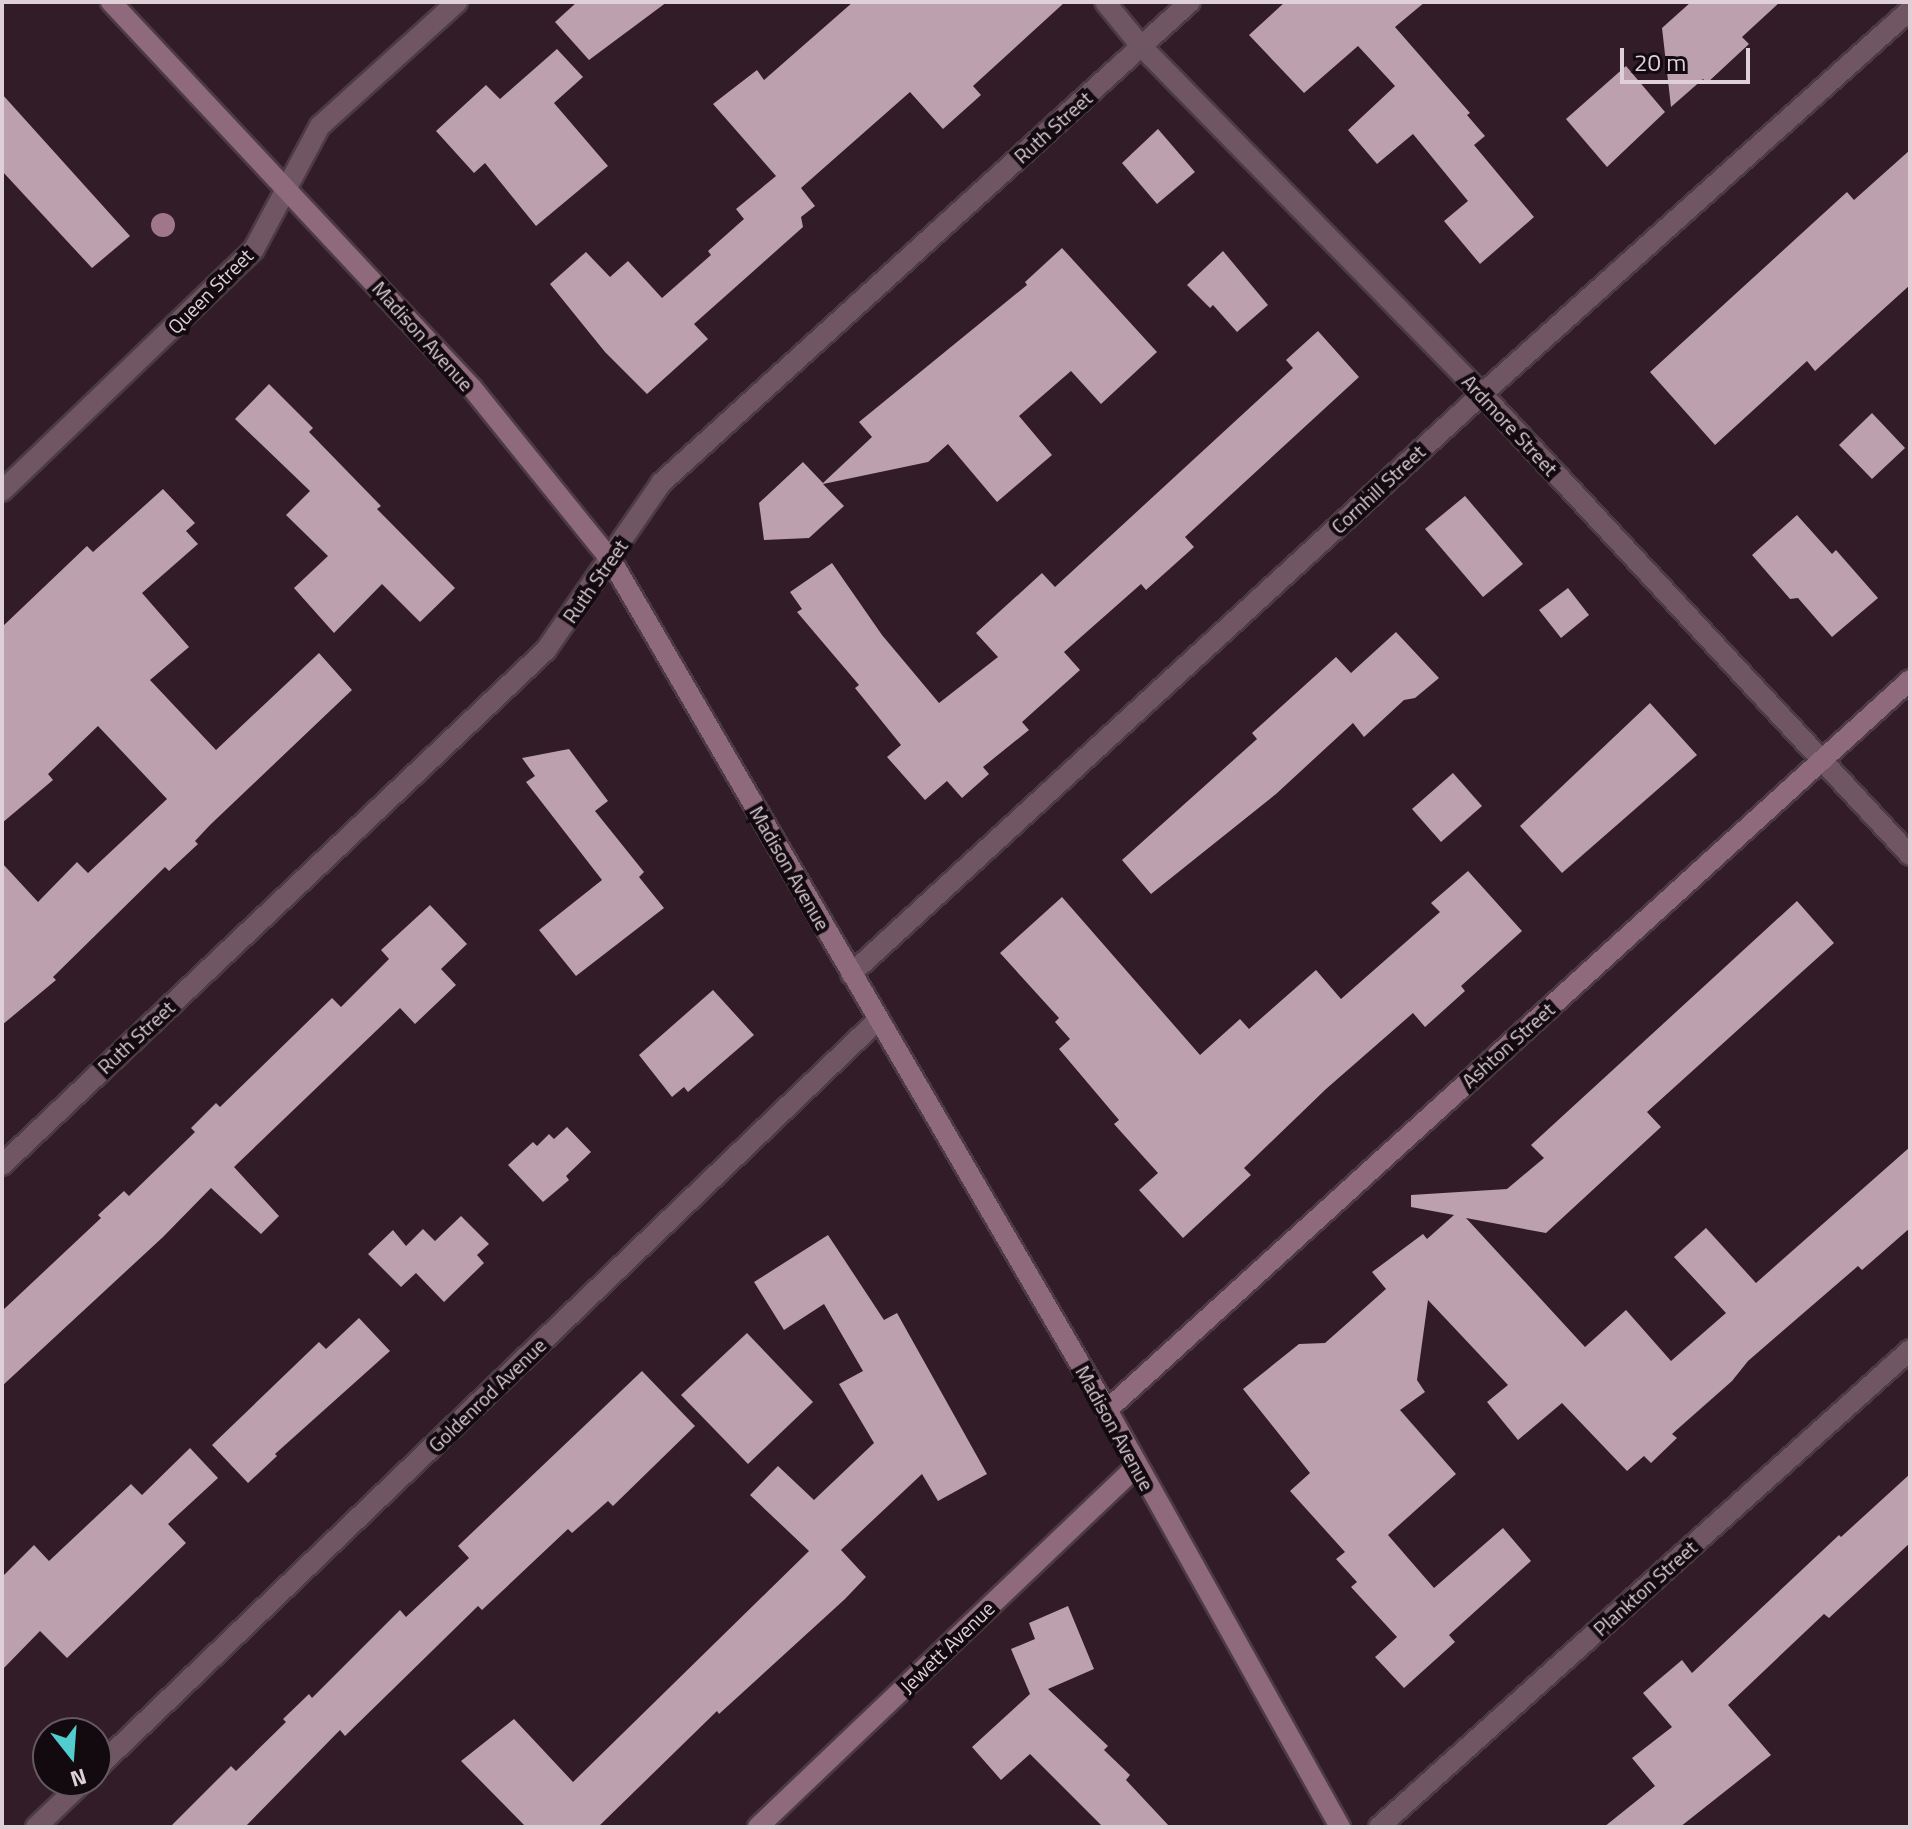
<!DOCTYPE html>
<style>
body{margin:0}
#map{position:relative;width:1912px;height:1829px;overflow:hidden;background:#311c27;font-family:"Titillium Web",sans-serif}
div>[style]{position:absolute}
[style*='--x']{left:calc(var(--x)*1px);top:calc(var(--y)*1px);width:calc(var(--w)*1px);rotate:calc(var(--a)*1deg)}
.building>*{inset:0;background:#bca0ad}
.roads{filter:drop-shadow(2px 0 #4c3b44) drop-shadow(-2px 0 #4c3b44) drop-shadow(0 2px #4c3b44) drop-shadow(0 -2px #4c3b44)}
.minor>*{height:20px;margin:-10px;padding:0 10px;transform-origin:10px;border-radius:10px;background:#6f5662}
.secondary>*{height:20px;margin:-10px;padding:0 10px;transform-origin:10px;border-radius:10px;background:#8f697c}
.trees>*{width:24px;height:24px;margin:-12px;border-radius:50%;background:#9f768a}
span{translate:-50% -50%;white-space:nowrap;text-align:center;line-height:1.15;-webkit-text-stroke:8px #130a0f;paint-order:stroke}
.street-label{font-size:20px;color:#dfd0d7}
.frame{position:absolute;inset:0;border:4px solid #dfd0d7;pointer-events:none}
.north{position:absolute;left:32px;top:1717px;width:80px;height:80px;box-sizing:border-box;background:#130a0f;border:2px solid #65595f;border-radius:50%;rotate:163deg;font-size:22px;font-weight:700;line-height:32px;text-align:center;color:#dfd0d7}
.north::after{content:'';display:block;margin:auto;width:28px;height:36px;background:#52cdce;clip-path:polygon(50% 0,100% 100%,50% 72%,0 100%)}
.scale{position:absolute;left:1620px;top:48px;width:130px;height:36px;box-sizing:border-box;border:4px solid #dfd0d7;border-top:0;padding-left:10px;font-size:24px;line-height:28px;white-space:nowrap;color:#dfd0d7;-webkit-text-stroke:6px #130a0f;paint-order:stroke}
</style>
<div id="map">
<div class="building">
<i style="clip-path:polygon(577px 2px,667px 2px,589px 60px,555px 22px)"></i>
<i style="clip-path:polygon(853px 2px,1065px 2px,973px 86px,981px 95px,943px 129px,910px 92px,801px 188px,815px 206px,801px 217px,803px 227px,694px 324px,708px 339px,647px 394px,605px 352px,550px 284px,586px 252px,610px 277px,628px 261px,662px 298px,711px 255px,708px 251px,744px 219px,736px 209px,776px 176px,713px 104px,757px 70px,764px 80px)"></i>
<i style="clip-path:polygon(1285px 2px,1425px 2px,1395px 27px,1470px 113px,1467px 115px,1485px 136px,1474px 145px,1534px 217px,1480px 264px,1444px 221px,1468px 201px,1413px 134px,1377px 164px,1348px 130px,1395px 86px,1358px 46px,1304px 93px,1249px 35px)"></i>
<i style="clip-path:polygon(1691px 2px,1780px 2px,1742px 37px,1749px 44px,1707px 83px,1703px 79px,1671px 107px,1662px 28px)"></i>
<i style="clip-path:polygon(557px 49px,583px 77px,554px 103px,608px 166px,536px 226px,485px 163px,474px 173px,436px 131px,486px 85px,500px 99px)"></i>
<i style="clip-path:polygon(1626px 66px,1665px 112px,1607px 167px,1566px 119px)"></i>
<i style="clip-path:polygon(2px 94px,130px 236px,92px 268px,2px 171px)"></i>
<i style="clip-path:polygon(1158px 129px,1195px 172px,1157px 204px,1122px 163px)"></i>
<i style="clip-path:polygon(1910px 150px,1910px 285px,1815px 371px,1807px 361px,1715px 445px,1650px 372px,1847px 192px,1854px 200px)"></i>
<i style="clip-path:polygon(1062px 248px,1157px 352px,1101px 404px,1071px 371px,1019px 416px,1052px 455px,997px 502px,948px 444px,928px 462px,823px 484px,844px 506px,809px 538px,764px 540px,759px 503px,803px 462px,823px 483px,872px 437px,859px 422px,1027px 285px,1025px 282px)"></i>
<i style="clip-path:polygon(1223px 251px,1268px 305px,1237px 332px,1213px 305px,1210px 308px,1187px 285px)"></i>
<i style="clip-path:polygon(1318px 331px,1359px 377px,1185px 537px,1194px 547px,1146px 590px,1141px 584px,1064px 652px,1080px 670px,1022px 722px,1029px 730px,983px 767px,989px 774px,962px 798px,947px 781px,925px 800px,887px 757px,901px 745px,855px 688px,859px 685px,797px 612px,802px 609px,790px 592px,832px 563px,882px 635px,939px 703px,998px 657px,976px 633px,1042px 573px,1055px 587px,1293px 368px,1286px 360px)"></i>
<i style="clip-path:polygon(269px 384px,313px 428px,309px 432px,381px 506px,377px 509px,455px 588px,420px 622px,382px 584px,334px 633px,294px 588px,328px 556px,286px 515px,310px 491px,235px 419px)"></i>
<i style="clip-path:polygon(1872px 413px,1905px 448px,1872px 479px,1839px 445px)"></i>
<i style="clip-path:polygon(163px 489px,195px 523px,186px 531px,198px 544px,142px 593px,189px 647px,150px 680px,216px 750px,319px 653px,352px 690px,210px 825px,195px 841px,198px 844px,169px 871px,165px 867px,53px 977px,56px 980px,2px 1025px,2px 863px,38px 902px,77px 862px,88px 873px,167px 799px,98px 726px,48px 774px,53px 780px,2px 823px,2px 627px,87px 546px,93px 552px)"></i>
<i style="clip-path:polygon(1465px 496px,1523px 564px,1483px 597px,1425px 529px)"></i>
<i style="clip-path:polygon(1797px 515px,1832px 554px,1836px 550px,1878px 598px,1832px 637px,1798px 598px,1790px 599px,1752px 555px)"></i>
<i style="clip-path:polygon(1568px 588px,1589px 615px,1561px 638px,1539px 610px)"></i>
<i style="clip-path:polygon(1396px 632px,1439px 678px,1415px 698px,1404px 700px,1364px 737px,1353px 723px,1276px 794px,1151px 894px,1122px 860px,1257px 739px,1252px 733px,1336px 657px,1351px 673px)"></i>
<i style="clip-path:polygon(1650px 703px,1697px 755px,1562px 873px,1520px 826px)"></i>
<i style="clip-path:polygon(569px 749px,608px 801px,595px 811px,644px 872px,639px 877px,664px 908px,576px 976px,539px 930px,602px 880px,526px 782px,535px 776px,522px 758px)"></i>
<i style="clip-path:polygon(1453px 773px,1482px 806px,1441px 842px,1412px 809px)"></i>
<i style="clip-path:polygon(1468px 871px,1522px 931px,1461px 986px,1465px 991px,1425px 1027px,1413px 1013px,1326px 1089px,1244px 1168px,1251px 1175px,1183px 1238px,1139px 1190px,1158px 1173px,1114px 1124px,1119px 1120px,1059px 1049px,1070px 1039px,1055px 1022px,1059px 1018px,1000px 953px,1062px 897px,1200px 1055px,1240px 1019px,1249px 1029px,1316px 970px,1341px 999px,1440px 912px,1431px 903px)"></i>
<i style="clip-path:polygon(1797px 901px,1834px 943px,1647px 1112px,1661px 1127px,1546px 1233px,1466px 1218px,1585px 1347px,1626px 1310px,1671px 1361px,1726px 1313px,1674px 1257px,1706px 1228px,1756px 1283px,1910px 1147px,1910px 1228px,1862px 1270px,1858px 1266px,1748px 1361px,1732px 1381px,1672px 1434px,1677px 1438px,1651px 1463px,1644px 1456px,1627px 1471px,1562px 1403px,1518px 1440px,1487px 1402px,1508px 1385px,1428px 1300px,1417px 1380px,1425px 1392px,1400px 1410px,1456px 1474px,1388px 1535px,1434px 1588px,1503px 1528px,1531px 1561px,1449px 1635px,1455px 1642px,1404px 1688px,1375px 1657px,1397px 1637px,1351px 1587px,1357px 1582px,1336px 1559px,1345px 1552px,1290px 1491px,1310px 1473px,1243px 1389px,1299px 1344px,1325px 1343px,1386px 1289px,1372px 1272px,1423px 1234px,1427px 1239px,1454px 1215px,1411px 1207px,1411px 1195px,1507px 1189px,1544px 1158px,1531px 1145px)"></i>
<i style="clip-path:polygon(430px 905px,467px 944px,441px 969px,456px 985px,415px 1024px,400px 1008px,234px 1167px,279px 1216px,261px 1234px,211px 1188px,163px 1237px,2px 1386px,2px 1311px,101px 1218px,98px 1215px,124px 1191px,129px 1196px,195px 1132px,191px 1128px,216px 1103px,220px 1107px,332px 998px,341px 1007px,389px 959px,381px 950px)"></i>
<i style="clip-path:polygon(713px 990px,754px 1035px,688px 1092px,684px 1087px,672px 1097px,639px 1055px)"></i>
<i style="clip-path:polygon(567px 1127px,591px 1152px,566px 1176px,569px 1180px,543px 1202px,508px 1165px,533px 1142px,537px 1146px,549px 1134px,554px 1139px)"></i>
<i style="clip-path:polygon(461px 1216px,489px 1244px,477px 1255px,484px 1263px,444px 1302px,416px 1273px,401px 1287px,368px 1254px,393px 1230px,406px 1246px,423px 1229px,435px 1241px)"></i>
<i style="clip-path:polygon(828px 1235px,884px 1320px,897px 1313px,987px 1474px,938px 1501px,922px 1474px,841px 1550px,866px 1577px,845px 1599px,719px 1714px,717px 1711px,598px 1827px,526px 1827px,461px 1761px,514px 1719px,573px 1782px,809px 1551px,750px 1495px,778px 1466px,814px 1500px,874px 1443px,839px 1384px,863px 1371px,824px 1304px,784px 1330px,754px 1282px)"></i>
<i style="clip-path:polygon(359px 1318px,390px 1351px,275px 1454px,277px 1456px,248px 1483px,212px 1445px,319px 1342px,326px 1349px)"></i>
<i style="clip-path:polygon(747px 1333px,813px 1402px,748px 1464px,681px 1395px)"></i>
<i style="clip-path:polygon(642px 1371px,695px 1426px,613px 1506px,608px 1501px,572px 1533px,568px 1529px,482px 1610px,478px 1606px,345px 1736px,340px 1730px,245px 1827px,170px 1827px,231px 1766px,236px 1771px,286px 1722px,283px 1719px,309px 1694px,312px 1698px,400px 1610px,406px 1617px,469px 1558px,458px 1546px)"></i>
<i style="clip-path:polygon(190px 1448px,218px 1478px,168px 1524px,186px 1543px,67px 1658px,40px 1631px,2px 1670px,2px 1577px,34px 1545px,49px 1561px,131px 1484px,142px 1495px)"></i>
<i style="clip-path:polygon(1910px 1474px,1910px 1543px,1829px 1618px,1824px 1614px,1728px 1705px,1771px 1755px,1680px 1827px,1604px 1827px,1655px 1786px,1632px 1758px,1672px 1727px,1643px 1693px,1682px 1660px,1692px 1673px,1839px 1535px,1841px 1537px)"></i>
<i style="clip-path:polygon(1068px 1606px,1094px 1669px,1048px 1689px,1108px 1746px,1104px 1750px,1130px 1775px,1126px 1780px,1170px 1827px,1103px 1827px,1030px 1754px,1001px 1780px,972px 1747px,1030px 1694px,1011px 1649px,1035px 1639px,1029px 1623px)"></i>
</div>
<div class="roads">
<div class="minor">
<i style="--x:1105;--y:2;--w:57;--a:50.7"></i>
<i style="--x:1141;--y:46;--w:487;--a:45.6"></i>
<i style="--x:1482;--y:394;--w:629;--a:47.13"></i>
<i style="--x:2;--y:491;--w:349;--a:-43.8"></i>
<i style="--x:254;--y:249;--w:140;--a:-61.8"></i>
<i style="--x:320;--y:126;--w:185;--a:-42.1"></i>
<i style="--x:851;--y:974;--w:857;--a:-42.59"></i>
<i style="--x:1482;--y:394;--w:575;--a:-41.9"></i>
<i style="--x:2;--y:1165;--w:749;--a:-43.43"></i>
<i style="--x:546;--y:650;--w:203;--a:-55.4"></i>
<i style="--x:661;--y:483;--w:715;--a:-42.28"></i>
<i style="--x:96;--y:1769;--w:1083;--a:-43.77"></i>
<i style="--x:36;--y:1827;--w:66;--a:-43.8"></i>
<i style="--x:1379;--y:1827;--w:714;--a:-41.93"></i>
</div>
<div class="secondary">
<i style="--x:111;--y:2;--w:529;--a:46.92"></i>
<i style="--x:472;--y:388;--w:221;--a:51.1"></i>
<i style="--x:611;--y:560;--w:984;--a:59.74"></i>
<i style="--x:1107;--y:1410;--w:478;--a:60.8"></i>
<i style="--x:1107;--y:1410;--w:1085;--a:-42.27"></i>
<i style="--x:758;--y:1827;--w:523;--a:-43.61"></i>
</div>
</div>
<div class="trees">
<i style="left:163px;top:225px"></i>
</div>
<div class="street-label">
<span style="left:1053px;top:127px;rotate:-42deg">Ruth Street</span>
<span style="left:210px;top:291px;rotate:-45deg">Queen Street</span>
<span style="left:423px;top:336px;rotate:48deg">Madison Avenue</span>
<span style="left:1510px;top:425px;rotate:47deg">Ardmore Street</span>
<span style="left:1378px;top:489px;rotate:-43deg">Cornhill Street</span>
<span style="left:595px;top:581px;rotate:-55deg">Ruth Street</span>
<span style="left:790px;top:868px;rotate:60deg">Madison Avenue</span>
<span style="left:136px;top:1037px;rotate:-43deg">Ruth Street</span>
<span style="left:1508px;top:1045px;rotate:-42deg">Ashton Street</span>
<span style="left:487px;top:1395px;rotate:-44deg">Goldenrod Avenue</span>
<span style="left:1115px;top:1428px;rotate:61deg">Madison Avenue</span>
<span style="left:1645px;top:1588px;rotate:-42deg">Plankton Street</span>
<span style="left:947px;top:1647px;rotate:-44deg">Jewett Avenue</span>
</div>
<div class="frame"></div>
<div class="north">N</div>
<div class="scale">20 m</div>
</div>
